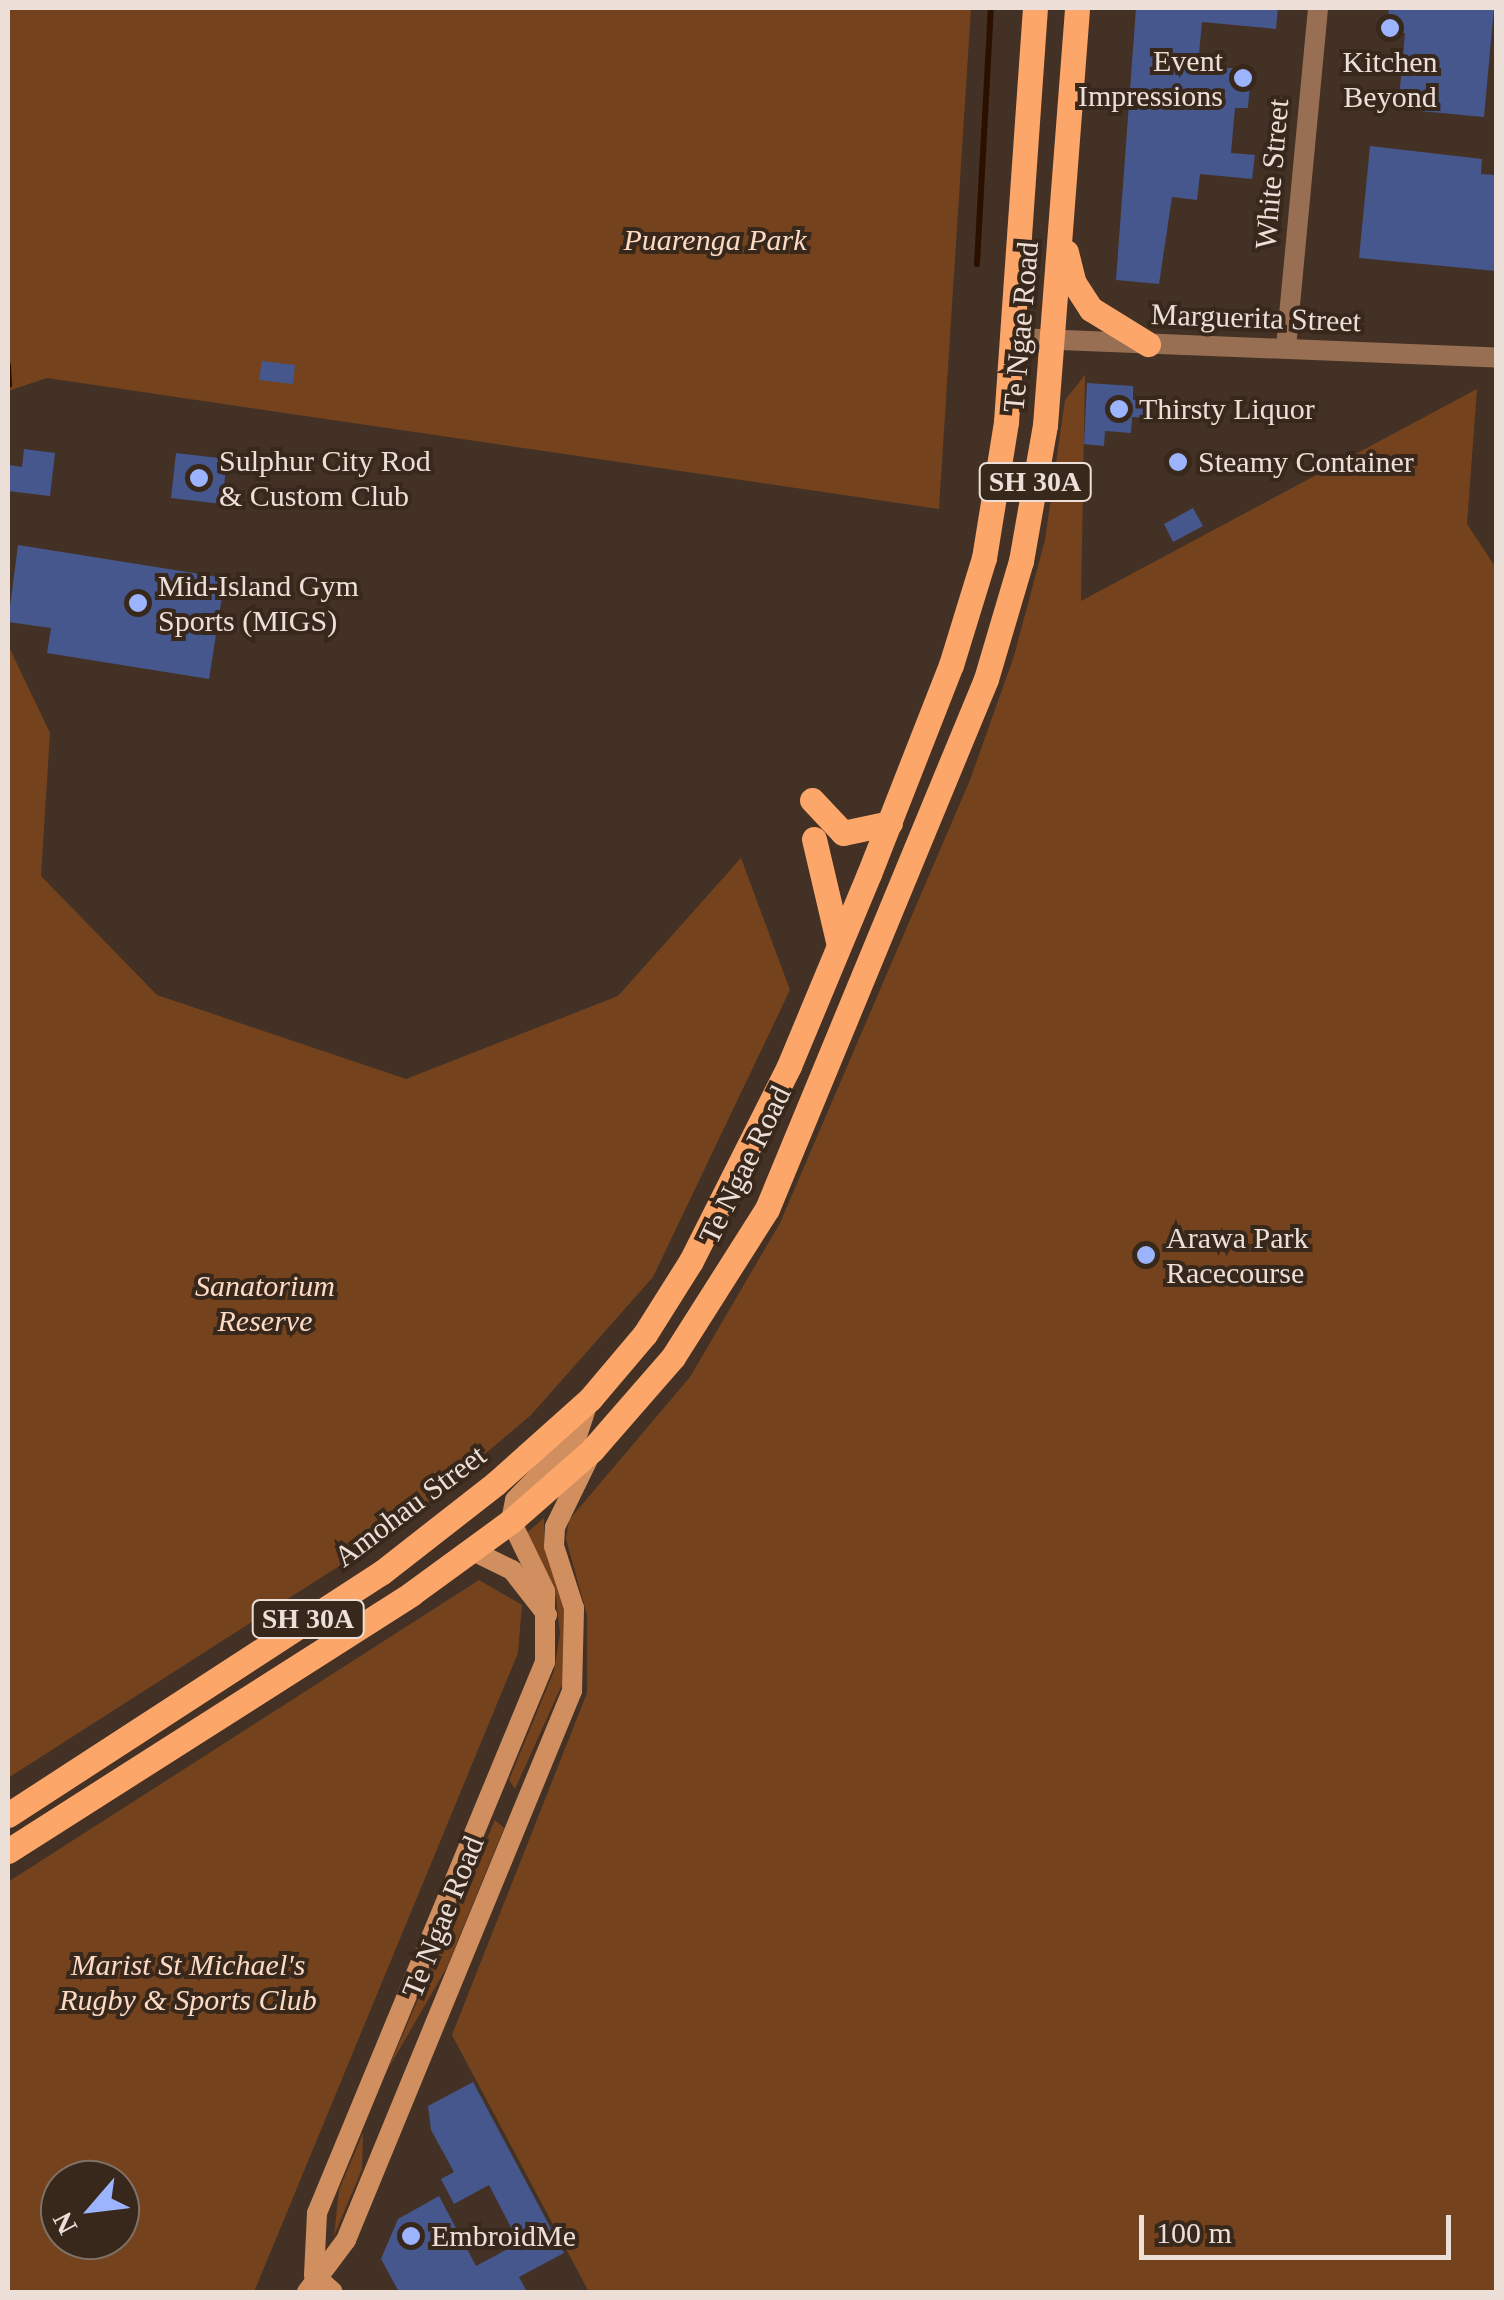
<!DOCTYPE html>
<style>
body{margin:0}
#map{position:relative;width:1504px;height:2300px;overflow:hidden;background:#433125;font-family:Georgia,serif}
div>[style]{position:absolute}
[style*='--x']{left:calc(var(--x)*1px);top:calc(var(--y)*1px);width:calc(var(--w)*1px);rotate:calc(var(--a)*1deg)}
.green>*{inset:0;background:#74431d}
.stream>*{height:6px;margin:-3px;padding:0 3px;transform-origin:3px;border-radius:3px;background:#2b1000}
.building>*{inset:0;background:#46578d}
.street>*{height:20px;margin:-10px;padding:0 10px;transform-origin:10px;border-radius:10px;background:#996f53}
.secondary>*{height:20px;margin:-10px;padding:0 10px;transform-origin:10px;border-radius:10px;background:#d18f60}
.primary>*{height:25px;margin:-12.5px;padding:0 12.5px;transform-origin:12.5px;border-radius:12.5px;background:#fda669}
.dots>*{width:28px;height:28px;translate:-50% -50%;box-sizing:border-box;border:5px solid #38271b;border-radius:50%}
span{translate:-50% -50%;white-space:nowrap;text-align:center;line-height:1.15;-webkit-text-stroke:8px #38271b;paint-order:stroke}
.shield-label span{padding:2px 8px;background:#38271b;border:2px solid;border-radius:8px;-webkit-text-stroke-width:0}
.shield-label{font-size:28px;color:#ebdfd8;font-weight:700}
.poi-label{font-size:30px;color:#ebdfd8}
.right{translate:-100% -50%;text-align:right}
.left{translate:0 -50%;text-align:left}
.street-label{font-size:30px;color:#ebdfd8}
.park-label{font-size:30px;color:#fcdac4;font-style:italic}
.frame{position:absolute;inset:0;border:10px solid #ebdfd8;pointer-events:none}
.north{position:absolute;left:40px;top:2160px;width:100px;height:100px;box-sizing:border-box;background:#38271b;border:2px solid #807167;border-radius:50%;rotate:242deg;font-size:28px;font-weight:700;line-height:40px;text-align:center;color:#ebdfd8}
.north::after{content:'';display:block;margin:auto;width:35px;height:45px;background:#9cb4fd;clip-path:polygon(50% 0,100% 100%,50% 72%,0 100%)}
.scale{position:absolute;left:1139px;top:2215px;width:312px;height:45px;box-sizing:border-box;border:5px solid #ebdfd8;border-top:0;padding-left:12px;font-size:30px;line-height:35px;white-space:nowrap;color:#ebdfd8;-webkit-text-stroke:8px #38271b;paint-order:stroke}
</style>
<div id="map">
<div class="green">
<i style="clip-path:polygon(8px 8px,971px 8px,939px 509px,47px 378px,8px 391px)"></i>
<i style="clip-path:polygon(1085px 375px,1081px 601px,1477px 389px,1467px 524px,1496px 568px,1496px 2292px,589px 2292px,452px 2035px,587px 1693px,587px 1615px,566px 1539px,569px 1520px,690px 1377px,780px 1223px,970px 780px,1014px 656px,1045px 540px,1065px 400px)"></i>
<i style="clip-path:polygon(8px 645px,50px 733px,41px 876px,157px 995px,406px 1079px,618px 996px,741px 858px,790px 990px,653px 1277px,531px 1415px,394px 1531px,8px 1778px)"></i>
<i style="clip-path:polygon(544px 1518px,544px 1547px,569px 1601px,565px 1678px,515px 1789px,509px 1780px,554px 1671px,560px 1634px,556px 1598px,527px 1533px)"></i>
<i style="clip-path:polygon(evenodd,479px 1580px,522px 1605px,518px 1653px,254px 2292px,8px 2292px,8px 1882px,479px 1580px,60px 2180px,120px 2180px,120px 2240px,60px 2240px,60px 2180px)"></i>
<i style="clip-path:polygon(495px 1820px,504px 1828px,447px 1967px,388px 2069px)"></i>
<i style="clip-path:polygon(363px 2133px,362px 2169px,334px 2236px,339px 2190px)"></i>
</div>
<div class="stream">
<i style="--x:977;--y:264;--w:256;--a:-86.9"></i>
<i style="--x:8;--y:365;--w:20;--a:87"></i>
</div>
<div class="building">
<i style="clip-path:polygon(1136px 8px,1278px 8px,1276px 29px,1202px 22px,1198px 65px,1251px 70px,1248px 108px,1235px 108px,1231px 153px,1255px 155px,1252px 179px,1200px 174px,1197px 200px,1172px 197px,1159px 284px,1116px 280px)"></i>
<i style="clip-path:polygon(1389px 8px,1494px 8px,1484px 117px,1398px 109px,1405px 33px,1386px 32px)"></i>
<i style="clip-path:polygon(1370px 146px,1482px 159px,1481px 174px,1496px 175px,1496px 271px,1359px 258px)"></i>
<i style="clip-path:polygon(262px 361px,295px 365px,293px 384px,259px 380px)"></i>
<i style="clip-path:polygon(1087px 383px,1133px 386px,1133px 400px,1153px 401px,1152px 418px,1132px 417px,1131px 433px,1105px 431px,1104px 446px,1084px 444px)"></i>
<i style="clip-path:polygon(24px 449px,55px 453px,50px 496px,8px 491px,8px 465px,22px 467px)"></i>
<i style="clip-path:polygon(176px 453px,227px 459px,222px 504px,171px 498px)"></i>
<i style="clip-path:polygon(1193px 508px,1203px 526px,1173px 542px,1164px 524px)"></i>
<i style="clip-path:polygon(18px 545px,225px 578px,209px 679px,47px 653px,51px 628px,8px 622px)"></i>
<i style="clip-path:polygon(473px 2082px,564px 2253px,519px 2277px,527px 2292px,399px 2292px,381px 2259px,398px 2219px,439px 2196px,476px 2266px,519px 2243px,489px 2185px,454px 2204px,441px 2179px,454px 2172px,431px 2130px,428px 2106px)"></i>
</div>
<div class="street">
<i style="--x:1013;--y:338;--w:483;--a:2.3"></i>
<i style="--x:1286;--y:347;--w:341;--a:-84.6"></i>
</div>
<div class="secondary">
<i style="--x:471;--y:1550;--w:46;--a:26"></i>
<i style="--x:512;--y:1570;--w:57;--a:52.1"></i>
<i style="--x:314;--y:2275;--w:62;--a:-87.2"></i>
<i style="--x:317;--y:2213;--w:596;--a:-67.52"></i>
<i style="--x:545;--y:1662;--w:71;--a:-90"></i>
<i style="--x:545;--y:1591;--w:78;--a:-115.9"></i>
<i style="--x:511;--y:1521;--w:21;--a:-79"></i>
<i style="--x:515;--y:1500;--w:89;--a:-45.9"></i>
<i style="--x:577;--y:1436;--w:38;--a:-72"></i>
<i style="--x:314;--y:2275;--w:25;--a:42"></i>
<i style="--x:307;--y:2292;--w:65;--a:-53.1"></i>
<i style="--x:346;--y:2240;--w:594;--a:-67.63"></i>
<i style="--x:572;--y:1691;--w:83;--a:-88.6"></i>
<i style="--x:574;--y:1608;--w:65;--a:-107.9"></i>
<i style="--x:554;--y:1546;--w:19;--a:-87"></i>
<i style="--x:555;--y:1527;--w:85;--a:-64"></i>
</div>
<div class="primary">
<i style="--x:1066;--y:252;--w:32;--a:76"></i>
<i style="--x:1074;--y:283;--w:31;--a:57"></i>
<i style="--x:1091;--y:309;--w:67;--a:31.6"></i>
<i style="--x:812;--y:800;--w:45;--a:46.8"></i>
<i style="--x:843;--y:833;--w:48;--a:-12"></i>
<i style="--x:814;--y:839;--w:105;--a:76.8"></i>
<i style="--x:8;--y:1815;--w:445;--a:-33"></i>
<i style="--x:381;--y:1573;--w:146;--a:-38"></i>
<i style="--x:496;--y:1483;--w:126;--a:-41.8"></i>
<i style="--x:590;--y:1399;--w:85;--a:-49.8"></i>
<i style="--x:645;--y:1334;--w:86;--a:-57.8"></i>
<i style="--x:691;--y:1261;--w:218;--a:-63.3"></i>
<i style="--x:789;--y:1066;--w:208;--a:-67.4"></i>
<i style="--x:869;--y:874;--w:225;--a:-68.6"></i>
<i style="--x:951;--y:665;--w:112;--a:-72.9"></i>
<i style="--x:984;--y:558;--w:138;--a:-80.8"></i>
<i style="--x:1006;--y:422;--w:415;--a:-86"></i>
<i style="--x:8;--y:1851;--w:478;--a:-32.5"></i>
<i style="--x:411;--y:1594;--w:124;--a:-36.1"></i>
<i style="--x:511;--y:1521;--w:108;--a:-41.2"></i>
<i style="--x:592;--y:1450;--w:123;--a:-48.9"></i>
<i style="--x:673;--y:1357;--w:175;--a:-57.6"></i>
<i style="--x:767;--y:1209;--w:573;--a:-67.55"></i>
<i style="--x:986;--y:679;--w:123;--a:-73.5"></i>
<i style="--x:1021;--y:561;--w:138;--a:-80"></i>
<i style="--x:1045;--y:425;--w:418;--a:-85.6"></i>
</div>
<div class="dots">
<i style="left:1390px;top:28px;background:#9cb4fd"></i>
<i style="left:1243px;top:78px;background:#9cb4fd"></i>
<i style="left:1119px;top:409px;background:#9cb4fd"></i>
<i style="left:1178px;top:462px;background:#9cb4fd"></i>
<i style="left:199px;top:478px;background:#9cb4fd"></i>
<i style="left:138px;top:603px;background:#9cb4fd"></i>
<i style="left:1146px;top:1255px;background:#9cb4fd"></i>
<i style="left:411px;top:2236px;background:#9cb4fd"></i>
</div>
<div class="shield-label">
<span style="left:1035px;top:482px">SH 30A</span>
<span style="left:308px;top:1619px">SH 30A</span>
</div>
<div class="poi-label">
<span class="right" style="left:1223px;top:78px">Event<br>Impressions</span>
<span style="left:1390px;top:79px">Kitchen<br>Beyond</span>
<span class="left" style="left:1139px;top:409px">Thirsty Liquor</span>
<span class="left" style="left:219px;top:478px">Sulphur City Rod<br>&amp; Custom Club</span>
<span class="left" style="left:1198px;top:462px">Steamy Container</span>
<span class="left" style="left:158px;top:603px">Mid-Island Gym<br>Sports (MIGS)</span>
<span class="left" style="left:1166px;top:1255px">Arawa Park<br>Racecourse</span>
<span class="left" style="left:431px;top:2236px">EmbroidMe</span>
</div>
<div class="street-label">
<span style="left:1272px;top:174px;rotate:-85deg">White Street</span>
<span style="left:1256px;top:318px;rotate:2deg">Marguerita Street</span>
<span style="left:1021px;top:327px;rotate:-85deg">Te Ngae Road</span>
<span style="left:745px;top:1165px;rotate:-64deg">Te Ngae Road</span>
<span style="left:410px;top:1506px;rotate:-37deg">Amohau Street</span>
<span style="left:443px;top:1917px;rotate:-68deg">Te Ngae Road</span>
</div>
<div class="park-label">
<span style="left:715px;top:240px">Puarenga Park</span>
<span style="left:265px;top:1303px">Sanatorium<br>Reserve</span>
<span style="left:188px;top:1982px">Marist St Michael's<br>Rugby &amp; Sports Club</span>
</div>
<div class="frame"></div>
<div class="north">N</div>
<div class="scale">100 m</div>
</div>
